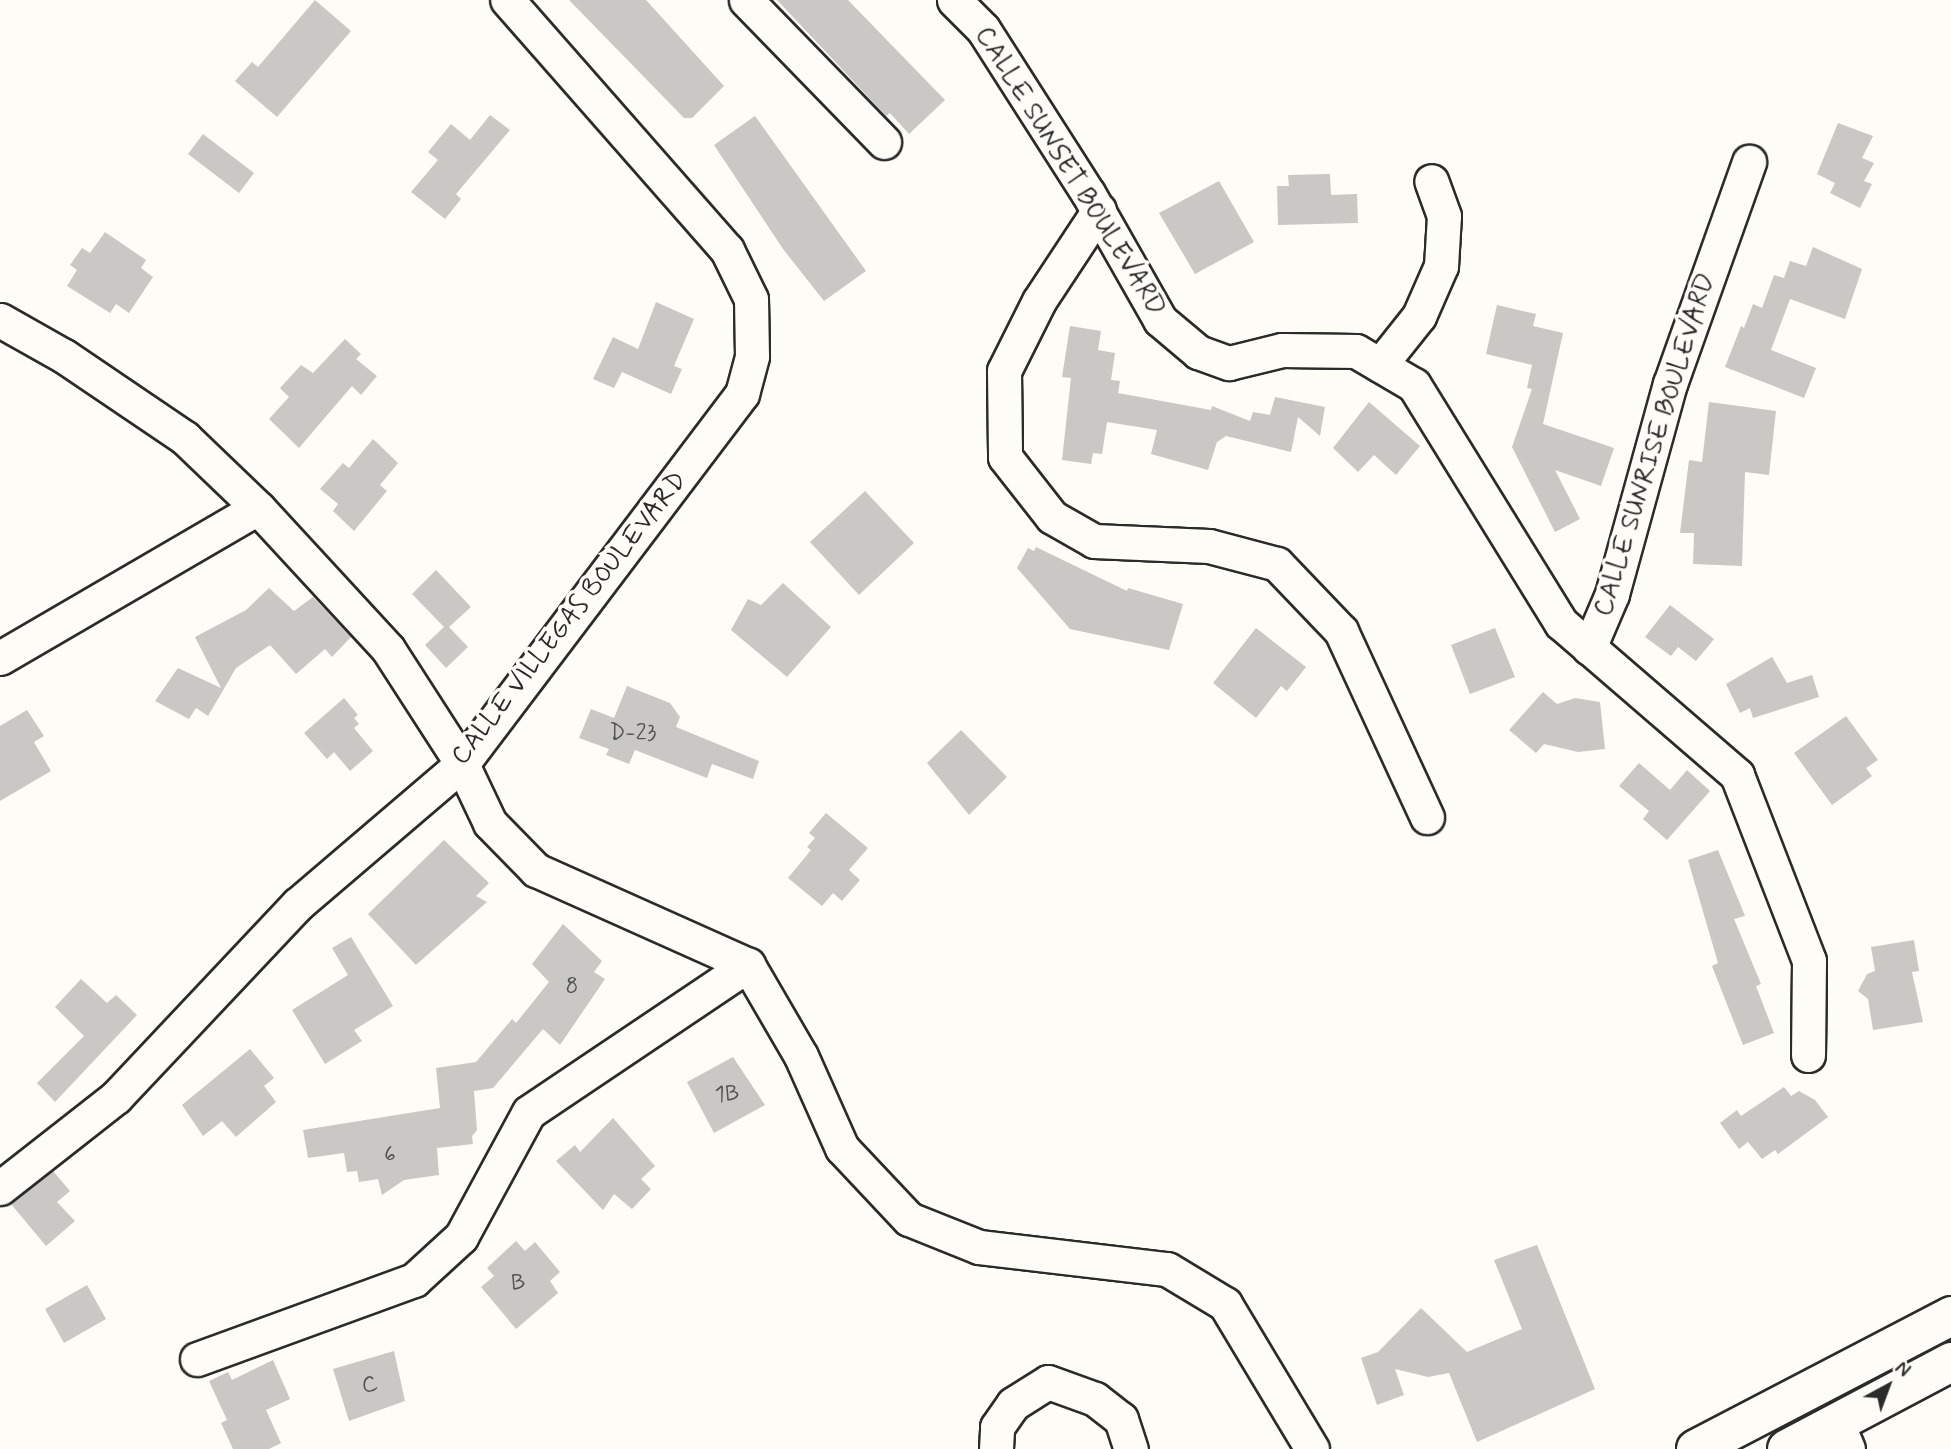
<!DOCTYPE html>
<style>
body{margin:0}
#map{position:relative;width:1951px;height:1449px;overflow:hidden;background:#fdfcf7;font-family:Mynerve,sans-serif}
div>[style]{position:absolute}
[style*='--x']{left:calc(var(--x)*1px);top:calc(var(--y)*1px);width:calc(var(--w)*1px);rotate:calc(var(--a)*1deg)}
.building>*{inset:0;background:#c9c8c4}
.roads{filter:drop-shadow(2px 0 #2b2b2b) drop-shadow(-2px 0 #2b2b2b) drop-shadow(0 2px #2b2b2b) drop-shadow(0 -2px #2b2b2b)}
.minor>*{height:33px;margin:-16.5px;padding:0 16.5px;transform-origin:16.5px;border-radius:16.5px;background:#fdfcf7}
.highway>*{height:38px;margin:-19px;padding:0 19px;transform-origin:19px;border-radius:19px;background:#fdfcf7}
span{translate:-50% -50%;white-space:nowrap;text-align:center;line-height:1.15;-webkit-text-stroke:7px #fdfcf7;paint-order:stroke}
.number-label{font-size:23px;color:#525251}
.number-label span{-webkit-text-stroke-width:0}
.street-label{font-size:26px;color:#2b2b2b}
.north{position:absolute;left:1853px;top:1351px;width:70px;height:70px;-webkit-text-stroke:5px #fdfcf7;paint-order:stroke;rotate:41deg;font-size:19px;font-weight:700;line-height:28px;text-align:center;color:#2b2b2b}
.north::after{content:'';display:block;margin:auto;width:24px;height:32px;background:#2b2b2b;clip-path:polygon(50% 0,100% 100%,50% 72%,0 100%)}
</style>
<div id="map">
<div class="building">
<i style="clip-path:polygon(315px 0,351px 31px,277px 117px,235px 81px,252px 62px,258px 67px)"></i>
<i style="clip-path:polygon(569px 0,646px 0,724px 86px,692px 118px,684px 118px)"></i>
<i style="clip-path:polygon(777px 0,848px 0,945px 100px,909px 134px,890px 113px,886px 116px)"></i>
<i style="clip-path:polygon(490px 115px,510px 130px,456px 194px,461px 199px,445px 219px,411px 192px,438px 160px,428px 152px,451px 124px,470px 140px)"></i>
<i style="clip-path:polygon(755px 116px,866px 271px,824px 301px,783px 249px,714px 145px)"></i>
<i style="clip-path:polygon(1838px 123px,1873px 136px,1862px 158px,1874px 163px,1864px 181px,1872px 184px,1860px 208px,1830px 193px,1835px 183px,1817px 174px)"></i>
<i style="clip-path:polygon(203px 134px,254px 173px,239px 193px,188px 154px)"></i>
<i style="clip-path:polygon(1330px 174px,1331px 195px,1357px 194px,1358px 223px,1278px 225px,1277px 186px,1289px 186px,1288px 175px)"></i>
<i style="clip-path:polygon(1219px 181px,1254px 242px,1195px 274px,1159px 213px)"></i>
<i style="clip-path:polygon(105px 232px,146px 260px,141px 268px,153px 277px,129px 313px,116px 304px,110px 313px,67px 286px,77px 270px,70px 265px,82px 248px,90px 253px)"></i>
<i style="clip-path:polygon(1813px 247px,1862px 269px,1845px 319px,1790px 299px,1771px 350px,1816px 368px,1804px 398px,1725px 367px,1741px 326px,1744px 328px,1753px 304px,1762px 308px,1774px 275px,1784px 278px,1790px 261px,1806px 266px)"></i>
<i style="clip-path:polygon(656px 302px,694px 319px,674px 366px,682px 369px,671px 394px,622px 372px,614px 388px,593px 379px,613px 337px,638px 349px)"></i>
<i style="clip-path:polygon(1497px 305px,1536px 314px,1533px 326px,1563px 333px,1543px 424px,1614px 448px,1601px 486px,1555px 470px,1580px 519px,1555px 532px,1512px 447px,1532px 389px,1527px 388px,1532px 365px,1486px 354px)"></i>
<i style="clip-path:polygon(1070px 326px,1101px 331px,1098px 350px,1115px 353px,1111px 380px,1120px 381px,1118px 393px,1211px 410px,1212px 406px,1250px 421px,1253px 412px,1270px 415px,1275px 397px,1325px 407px,1320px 436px,1298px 417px,1291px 452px,1226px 436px,1217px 442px,1208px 470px,1151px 454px,1157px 430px,1107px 422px,1102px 454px,1093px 453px,1091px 464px,1062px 460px,1071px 378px,1062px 377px)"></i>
<i style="clip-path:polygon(345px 339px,361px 354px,356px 359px,377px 376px,361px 395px,352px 386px,299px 448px,269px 419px,289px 397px,280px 388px,301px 365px,313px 373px)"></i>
<i style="clip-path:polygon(1369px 402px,1420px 446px,1396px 475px,1374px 455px,1358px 472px,1333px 448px)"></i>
<i style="clip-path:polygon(1709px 402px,1776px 411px,1769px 475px,1745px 472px,1742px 566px,1693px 564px,1694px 533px,1680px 533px,1689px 460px,1702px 462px)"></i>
<i style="clip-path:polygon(373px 439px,398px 463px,380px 485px,387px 491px,354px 531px,333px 511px,338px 504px,320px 489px,343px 463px,349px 468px)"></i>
<i style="clip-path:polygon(865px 491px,914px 543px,859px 595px,810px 542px)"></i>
<i style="clip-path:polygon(1036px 547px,1127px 591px,1128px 588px,1183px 604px,1169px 650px,1070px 629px,1017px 568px,1028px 548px,1034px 551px)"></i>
<i style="clip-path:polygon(436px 570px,471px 607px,449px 627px,468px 647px,446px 668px,425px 645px,444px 627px,412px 594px)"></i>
<i style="clip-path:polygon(783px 583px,831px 627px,787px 677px,731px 630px,748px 599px,761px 605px)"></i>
<i style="clip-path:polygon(269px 588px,294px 611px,313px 597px,351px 637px,332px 657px,325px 649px,296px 674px,270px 645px,236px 668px,208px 716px,196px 708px,189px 719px,155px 701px,178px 668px,221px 688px,195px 637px,246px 610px)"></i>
<i style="clip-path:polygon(1670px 605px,1714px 639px,1696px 661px,1678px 647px,1671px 656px,1645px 637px)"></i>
<i style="clip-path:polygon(1256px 628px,1306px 667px,1287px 691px,1281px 686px,1256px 718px,1213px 683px)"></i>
<i style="clip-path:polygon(1495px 628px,1515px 677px,1470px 694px,1451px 645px)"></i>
<i style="clip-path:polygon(1772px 657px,1787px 683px,1812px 675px,1819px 697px,1753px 718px,1750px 708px,1740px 713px,1726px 684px)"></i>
<i style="clip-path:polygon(627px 686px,670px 703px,680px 717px,676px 727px,759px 761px,753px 779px,712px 764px,707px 778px,635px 750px,629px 764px,606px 755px,609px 749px,579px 738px,591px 709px,614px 718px)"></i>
<i style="clip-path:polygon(1543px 692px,1557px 704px,1575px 698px,1600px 702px,1605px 749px,1578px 752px,1544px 744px,1536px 753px,1509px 730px)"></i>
<i style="clip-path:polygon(344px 698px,358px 715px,354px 718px,359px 724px,354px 728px,373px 751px,350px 771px,334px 752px,327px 759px,304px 733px)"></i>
<i style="clip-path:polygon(27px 710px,44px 736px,34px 742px,51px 771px,0 801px,0 726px)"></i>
<i style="clip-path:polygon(1846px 716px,1878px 760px,1866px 768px,1872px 776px,1832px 805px,1794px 753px)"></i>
<i style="clip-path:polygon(961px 730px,1007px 777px,969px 815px,927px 763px)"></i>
<i style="clip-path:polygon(1639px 763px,1670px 790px,1687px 770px,1710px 791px,1667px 840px,1643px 819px,1649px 811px,1619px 786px)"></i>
<i style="clip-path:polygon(826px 813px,868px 848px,849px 870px,860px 880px,842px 901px,833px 893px,822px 906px,788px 878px,811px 850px,807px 847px,815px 838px,809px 833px)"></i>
<i style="clip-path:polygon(444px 840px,489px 883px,476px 896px,487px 902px,416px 965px,368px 914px)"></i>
<i style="clip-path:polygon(1718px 850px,1745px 916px,1734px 919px,1761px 984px,1756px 986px,1774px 1033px,1743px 1045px,1712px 966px,1718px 963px,1688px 860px)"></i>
<i style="clip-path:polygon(563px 924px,602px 961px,594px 972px,605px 979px,560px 1045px,543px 1029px,493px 1088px,474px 1091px,477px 1130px,472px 1136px,473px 1144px,437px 1148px,439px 1175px,404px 1180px,382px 1195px,378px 1179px,359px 1182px,357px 1171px,347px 1172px,344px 1153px,308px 1158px,303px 1130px,440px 1108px,436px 1068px,476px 1062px,512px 1019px,516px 1023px,549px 982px,532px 964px)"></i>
<i style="clip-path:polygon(351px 937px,393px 1006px,354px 1030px,362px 1041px,325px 1064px,292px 1010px,348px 975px,332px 948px)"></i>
<i style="clip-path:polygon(1914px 940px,1919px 971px,1912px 972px,1923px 1022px,1873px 1030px,1868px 999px,1858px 991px,1867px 974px,1875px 971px,1871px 947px)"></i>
<i style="clip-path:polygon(81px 979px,107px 1003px,116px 995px,137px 1015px,55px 1102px,37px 1083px,84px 1036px,55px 1007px)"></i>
<i style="clip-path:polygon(250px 1049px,274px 1078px,264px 1086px,276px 1102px,236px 1137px,222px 1121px,203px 1136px,182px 1105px)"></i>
<i style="clip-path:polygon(733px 1057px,765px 1105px,714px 1133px,687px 1082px)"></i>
<i style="clip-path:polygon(1784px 1087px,1791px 1096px,1799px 1091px,1815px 1100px,1828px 1117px,1778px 1154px,1775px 1150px,1762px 1159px,1748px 1142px,1739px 1149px,1720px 1123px,1737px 1110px,1741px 1116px)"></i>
<i style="clip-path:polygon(613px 1118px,655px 1166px,641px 1179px,651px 1189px,632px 1209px,614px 1194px,603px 1210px,556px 1161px,575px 1145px,580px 1152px)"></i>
<i style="clip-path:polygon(53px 1171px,70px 1191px,57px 1202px,75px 1221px,46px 1246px,11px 1204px)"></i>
<i style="clip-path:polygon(516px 1241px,525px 1251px,535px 1242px,560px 1272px,550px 1281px,558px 1293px,516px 1329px,481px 1287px,494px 1276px,487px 1268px)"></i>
<i style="clip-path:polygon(1537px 1245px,1595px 1389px,1477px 1442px,1449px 1373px,1428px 1377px,1395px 1369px,1404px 1395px,1377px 1405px,1361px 1358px,1378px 1352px,1421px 1308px,1467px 1352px,1522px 1329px,1494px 1260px)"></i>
<i style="clip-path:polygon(87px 1285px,106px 1319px,64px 1343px,45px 1309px)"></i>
<i style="clip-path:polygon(394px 1351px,405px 1401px,349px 1421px,333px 1369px)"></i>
<i style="clip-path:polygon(273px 1360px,290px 1399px,266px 1410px,281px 1443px,269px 1449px,233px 1449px,221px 1423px,227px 1420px,209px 1381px,228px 1372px,232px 1380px)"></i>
</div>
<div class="roads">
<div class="minor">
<i style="--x:746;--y:0;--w:198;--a:45.8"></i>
<i style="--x:954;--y:0;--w:41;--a:45"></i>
<i style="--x:983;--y:29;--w:195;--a:57.4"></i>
<i style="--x:1088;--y:193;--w:146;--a:60.4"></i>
<i style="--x:1160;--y:320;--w:50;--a:40.1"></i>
<i style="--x:1198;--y:352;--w:33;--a:20"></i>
<i style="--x:1229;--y:363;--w:55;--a:-13.8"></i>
<i style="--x:1282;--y:350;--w:74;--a:0.8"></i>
<i style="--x:1356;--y:351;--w:67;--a:30.4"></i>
<i style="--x:1414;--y:385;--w:280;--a:58.3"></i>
<i style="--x:1561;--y:623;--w:233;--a:40.8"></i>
<i style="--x:1737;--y:775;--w:199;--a:68.8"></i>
<i style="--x:1809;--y:961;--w:94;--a:90.6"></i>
<i style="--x:1099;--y:210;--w:109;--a:123.4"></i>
<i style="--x:1039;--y:301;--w:78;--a:116.6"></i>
<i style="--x:1004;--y:371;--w:86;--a:89.3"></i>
<i style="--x:1005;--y:457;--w:76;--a:51.9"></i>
<i style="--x:1052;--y:517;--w:48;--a:29.7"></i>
<i style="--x:1094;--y:541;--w:115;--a:2.5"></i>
<i style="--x:1209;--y:546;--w:70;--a:14.8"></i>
<i style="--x:1277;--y:564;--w:93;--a:46.3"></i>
<i style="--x:1341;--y:631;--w:205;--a:65.2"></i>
<i style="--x:0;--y:320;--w:73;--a:29.4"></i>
<i style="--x:64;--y:356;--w:146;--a:34.1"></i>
<i style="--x:185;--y:438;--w:101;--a:43.8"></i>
<i style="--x:258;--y:508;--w:192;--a:47.3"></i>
<i style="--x:388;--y:649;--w:137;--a:57.2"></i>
<i style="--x:462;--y:764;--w:65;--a:64.6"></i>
<i style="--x:490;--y:823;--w:66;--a:45.6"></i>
<i style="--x:536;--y:870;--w:232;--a:24.1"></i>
<i style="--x:748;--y:965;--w:105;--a:59.8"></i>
<i style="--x:801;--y:1056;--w:101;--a:66"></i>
<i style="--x:842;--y:1148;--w:98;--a:46.7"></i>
<i style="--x:909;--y:1219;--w:75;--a:21.8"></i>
<i style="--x:979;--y:1247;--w:189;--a:6.7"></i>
<i style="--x:1167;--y:1269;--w:68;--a:31.1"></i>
<i style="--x:1225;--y:1304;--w:169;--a:59"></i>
<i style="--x:1380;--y:365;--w:63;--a:-51.5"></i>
<i style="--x:1419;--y:316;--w:55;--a:-66.3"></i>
<i style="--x:1441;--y:266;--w:50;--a:-86.6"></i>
<i style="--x:1444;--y:216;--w:37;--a:-110"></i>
<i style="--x:1589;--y:648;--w:59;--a:-66.9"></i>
<i style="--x:1612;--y:594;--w:218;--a:-74.6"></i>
<i style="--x:1670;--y:384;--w:236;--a:-70.4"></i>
<i style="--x:0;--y:658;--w:298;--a:-30.2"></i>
<i style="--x:0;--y:1188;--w:147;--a:-38.1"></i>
<i style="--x:116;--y:1097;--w:265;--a:-46.7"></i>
<i style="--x:298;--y:904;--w:216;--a:-40.5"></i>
<i style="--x:462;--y:764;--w:464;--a:-52.9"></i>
<i style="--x:742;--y:394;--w:39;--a:-75"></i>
<i style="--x:752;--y:356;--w:57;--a:-91"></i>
<i style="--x:751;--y:299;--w:55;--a:-116.1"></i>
<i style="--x:727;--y:250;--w:333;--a:-131.3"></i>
<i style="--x:197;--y:1359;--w:231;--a:-20"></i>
<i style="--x:414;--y:1280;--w:64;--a:-42.5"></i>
<i style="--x:461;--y:1237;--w:142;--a:-61.5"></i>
<i style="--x:529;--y:1112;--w:264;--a:-33.9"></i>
<i style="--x:1822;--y:1444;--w:26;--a:-54"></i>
<i style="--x:1837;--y:1423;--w:28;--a:67"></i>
<i style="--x:996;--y:1449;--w:22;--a:-87"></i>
<i style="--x:997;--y:1427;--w:28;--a:-55"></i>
<i style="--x:1013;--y:1404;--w:41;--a:-32.2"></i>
<i style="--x:1048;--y:1382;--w:50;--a:19.9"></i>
<i style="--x:1095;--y:1399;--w:33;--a:38"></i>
<i style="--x:1121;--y:1419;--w:32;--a:72"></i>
</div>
<div class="highway">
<i style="--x:1696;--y:1449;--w:288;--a:-27.5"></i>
<i style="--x:1787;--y:1449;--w:186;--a:-27.9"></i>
</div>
</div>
<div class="number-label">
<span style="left:633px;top:733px">D-23</span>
<span style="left:572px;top:987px">8</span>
<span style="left:727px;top:1095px">1B</span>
<span style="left:390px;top:1155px">6</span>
<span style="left:518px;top:1284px">B</span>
<span style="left:370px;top:1385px">C</span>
</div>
<div class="street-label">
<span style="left:1069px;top:172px;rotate:58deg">CALLE SUNSET BOULEVARD</span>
<span style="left:1656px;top:445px;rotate:-73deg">CALLE SUNRISE BOULEVARD</span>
<span style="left:570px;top:619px;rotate:-52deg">CALLE VILLEGAS BOULEVARD</span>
</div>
<div class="north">N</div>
</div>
